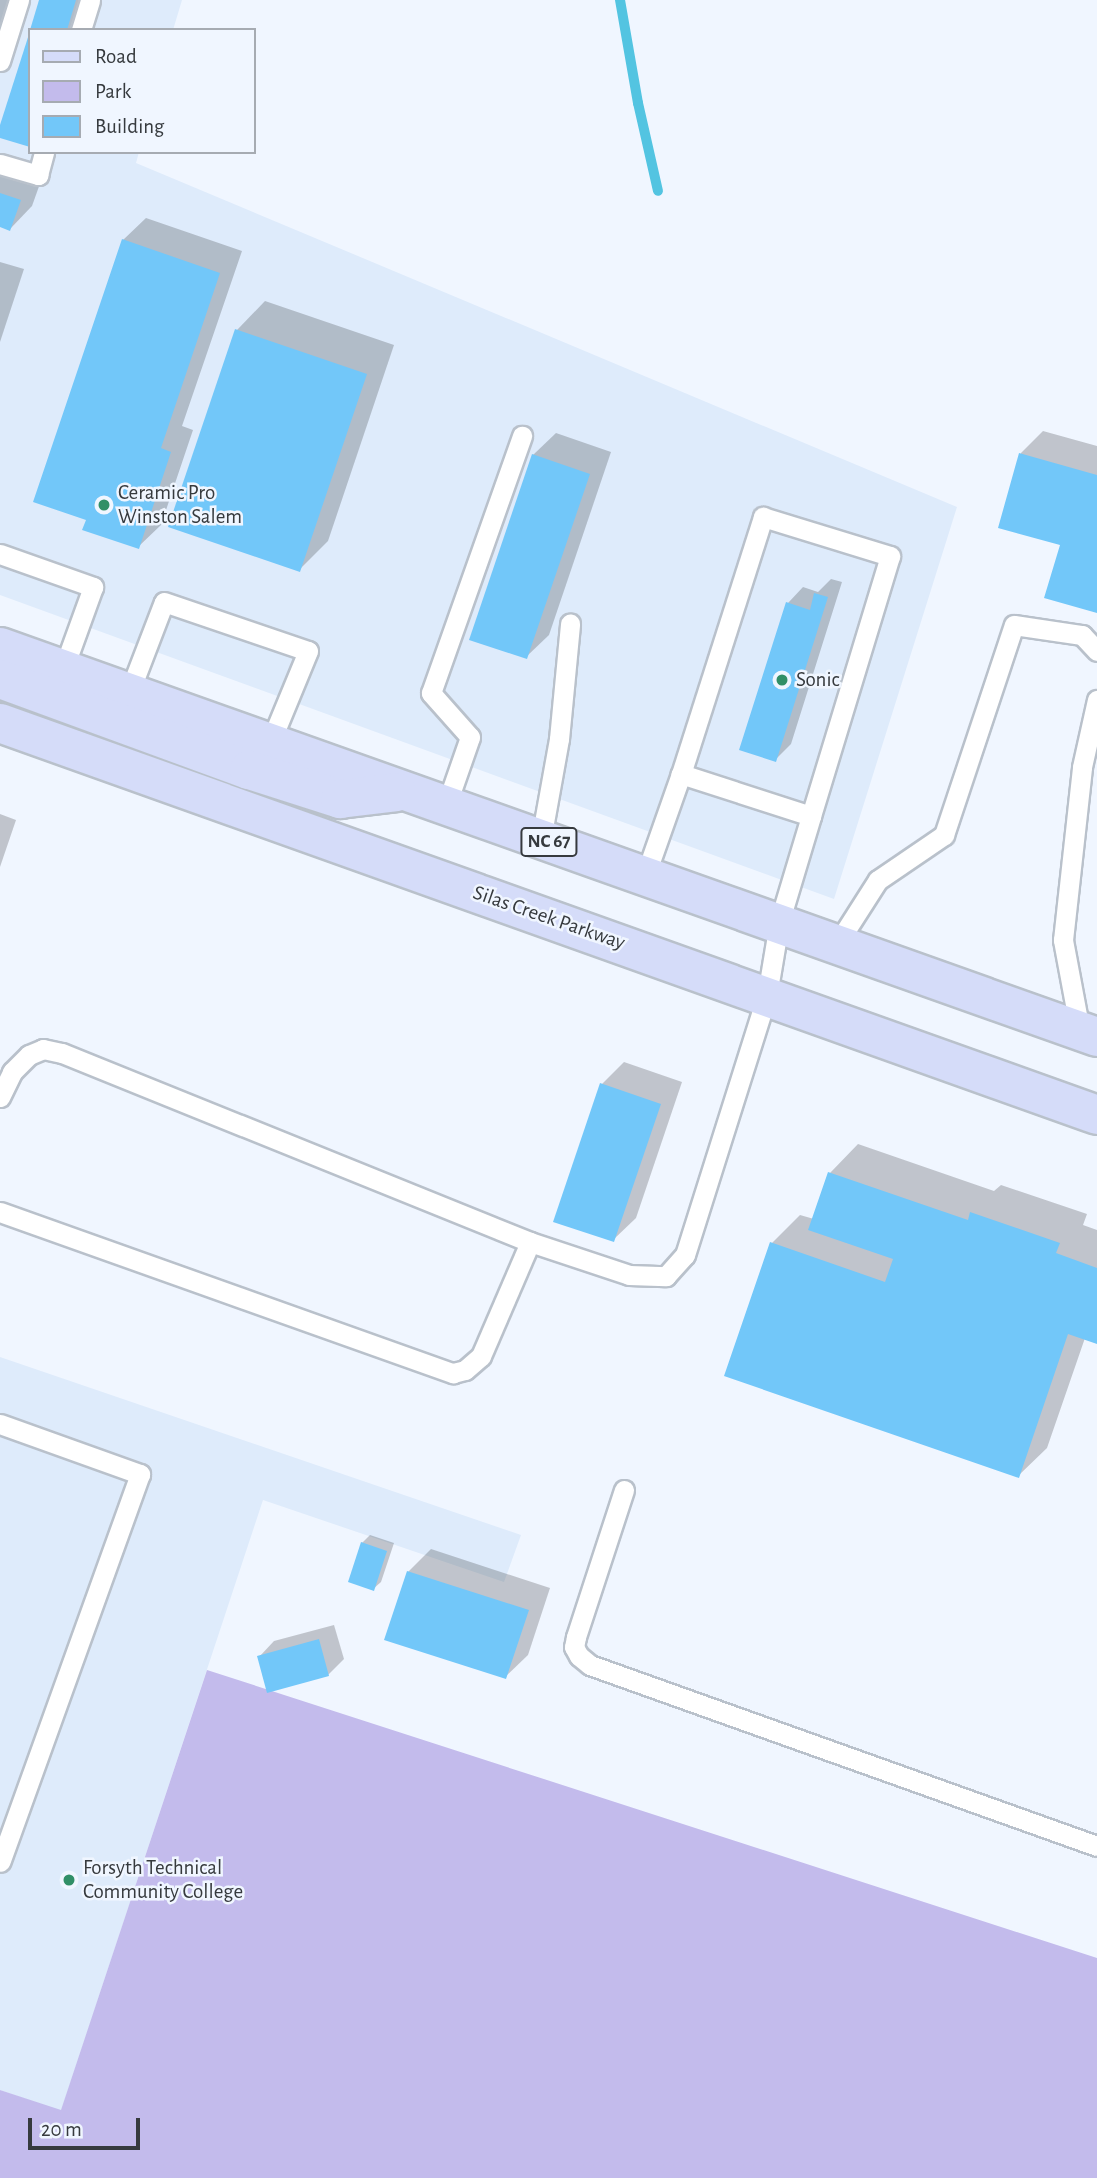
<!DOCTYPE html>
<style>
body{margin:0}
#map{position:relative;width:1097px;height:2178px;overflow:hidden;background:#f0f6ff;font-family:"Alegreya Sans",sans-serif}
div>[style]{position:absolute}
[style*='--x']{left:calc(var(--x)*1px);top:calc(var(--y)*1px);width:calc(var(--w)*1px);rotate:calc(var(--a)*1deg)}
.built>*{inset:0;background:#deebfb}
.green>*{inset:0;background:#c3bbec}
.shadow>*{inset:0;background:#0003}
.stream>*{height:10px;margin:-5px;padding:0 5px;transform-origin:5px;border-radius:5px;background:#53c4e1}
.building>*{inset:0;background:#72c7f9}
.roads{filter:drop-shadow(2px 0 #b9c1cb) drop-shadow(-2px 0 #b9c1cb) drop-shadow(0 2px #b9c1cb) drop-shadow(0 -2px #b9c1cb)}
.lane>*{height:19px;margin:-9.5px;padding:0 9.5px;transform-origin:9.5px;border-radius:9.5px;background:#fff}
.primary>*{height:38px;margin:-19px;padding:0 19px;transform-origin:19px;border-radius:19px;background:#d5dcf9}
.dots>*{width:19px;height:19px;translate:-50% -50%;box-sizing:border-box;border:4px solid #f0f6ff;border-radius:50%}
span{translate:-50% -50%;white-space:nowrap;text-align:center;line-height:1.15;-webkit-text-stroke:5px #f0f6ff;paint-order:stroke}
.shield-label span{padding:2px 5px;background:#f0f6ff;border:2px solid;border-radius:5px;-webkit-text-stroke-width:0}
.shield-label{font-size:19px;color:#363a3e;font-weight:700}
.poi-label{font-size:21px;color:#363a3e}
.left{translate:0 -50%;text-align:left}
.street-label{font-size:21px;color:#363a3e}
.legend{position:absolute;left:28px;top:28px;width:228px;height:126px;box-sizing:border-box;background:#f0f6ff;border:2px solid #a6abb2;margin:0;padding:9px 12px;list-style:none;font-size:21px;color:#363a3e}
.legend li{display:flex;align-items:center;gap:14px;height:35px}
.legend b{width:35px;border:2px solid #a6abb2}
.scale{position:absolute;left:28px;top:2118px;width:112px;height:32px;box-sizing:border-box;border:4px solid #363a3e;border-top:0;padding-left:9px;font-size:21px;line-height:24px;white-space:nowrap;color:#363a3e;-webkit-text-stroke:5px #f0f6ff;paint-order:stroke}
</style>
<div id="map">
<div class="built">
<i style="clip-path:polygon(0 0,182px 0,173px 30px,30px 30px,30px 152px,139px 152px,136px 163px,957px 507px,834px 899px,0 595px)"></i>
<i style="clip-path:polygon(0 1357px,521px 1535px,504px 1582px,263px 1500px,61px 2111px,0 2090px)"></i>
</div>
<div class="green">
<i style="clip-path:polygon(207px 1670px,1097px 1958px,1097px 2178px,0 2178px,0 2090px,61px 2110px)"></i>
</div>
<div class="shadow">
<i style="clip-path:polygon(0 0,20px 0,0 64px)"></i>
<i style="clip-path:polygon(41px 0,90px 0,81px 30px,31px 30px)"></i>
<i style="clip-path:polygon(0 163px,42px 178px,32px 206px,10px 229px,0 225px)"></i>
<i style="clip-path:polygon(146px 218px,242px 251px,182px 426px,193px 430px,161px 525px,138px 547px,88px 519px,123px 240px)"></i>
<i style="clip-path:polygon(0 262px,24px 269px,0 342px)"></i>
<i style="clip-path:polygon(265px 301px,394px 345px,328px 541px,299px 570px,237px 330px)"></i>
<i style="clip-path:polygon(1043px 431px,1097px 446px,1097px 611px,1062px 544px,1000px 526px,1021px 453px)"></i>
<i style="clip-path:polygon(556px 433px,611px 452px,549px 635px,526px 657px,533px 455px)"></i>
<i style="clip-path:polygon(831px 579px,842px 582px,791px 744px,775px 760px,788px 603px,803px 587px,818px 592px)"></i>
<i style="clip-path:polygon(0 814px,16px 820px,0 867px)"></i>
<i style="clip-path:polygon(624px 1062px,682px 1082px,636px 1218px,613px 1240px,602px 1084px)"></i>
<i style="clip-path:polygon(858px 1144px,994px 1191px,1001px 1185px,1087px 1214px,1083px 1225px,1097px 1230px,1097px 1342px,1085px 1338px,1047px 1448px,1018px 1476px,772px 1243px,800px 1215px,814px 1219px,830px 1173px)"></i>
<i style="clip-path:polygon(370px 1535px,394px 1543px,381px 1582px,373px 1589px,362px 1543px)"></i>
<i style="clip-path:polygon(431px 1549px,550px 1588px,528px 1655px,505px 1677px,408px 1572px)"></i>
<i style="clip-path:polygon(334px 1625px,344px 1659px,328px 1675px,259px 1657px,274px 1641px)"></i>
</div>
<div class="stream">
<i style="--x:620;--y:0;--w:105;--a:80.1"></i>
<i style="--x:638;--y:103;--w:90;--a:77.2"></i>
</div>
<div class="building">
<i style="clip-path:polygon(39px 0,76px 0,67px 30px,30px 30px)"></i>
<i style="clip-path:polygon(30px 31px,30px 147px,0 138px,0 125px)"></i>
<i style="clip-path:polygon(0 193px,21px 200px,10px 231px,0 227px)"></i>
<i style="clip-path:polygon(122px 239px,220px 273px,161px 448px,171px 452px,139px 549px,82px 530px,86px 520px,33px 502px)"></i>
<i style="clip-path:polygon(235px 329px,367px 374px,300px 572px,168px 527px)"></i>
<i style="clip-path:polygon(1019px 453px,1097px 475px,1097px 613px,1044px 598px,1060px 545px,998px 528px)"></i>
<i style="clip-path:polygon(532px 454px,590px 474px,527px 659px,469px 640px)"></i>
<i style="clip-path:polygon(814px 593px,828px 597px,776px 762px,739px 750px,786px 602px,810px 610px)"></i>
<i style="clip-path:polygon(600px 1083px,661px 1104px,614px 1242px,553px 1222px)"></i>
<i style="clip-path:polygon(828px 1172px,968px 1220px,970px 1212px,1060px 1243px,1056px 1253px,1097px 1268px,1097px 1344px,1068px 1334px,1019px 1478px,724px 1376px,770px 1242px,885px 1282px,893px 1259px,808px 1230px)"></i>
<i style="clip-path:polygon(361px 1542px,387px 1551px,374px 1591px,348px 1582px)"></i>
<i style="clip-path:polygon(407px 1571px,529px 1610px,506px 1679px,384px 1640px)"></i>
<i style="clip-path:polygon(319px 1639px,329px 1676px,267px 1693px,257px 1656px)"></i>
</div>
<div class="roads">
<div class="lane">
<i style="--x:81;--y:30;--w:31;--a:-73"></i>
<i style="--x:0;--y:61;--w:64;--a:-72.7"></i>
<i style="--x:0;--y:164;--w:40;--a:16"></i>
<i style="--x:38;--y:175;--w:24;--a:-75"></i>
<i style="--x:0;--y:554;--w:99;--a:19.5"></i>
<i style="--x:93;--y:587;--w:88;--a:109.9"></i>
<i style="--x:129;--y:693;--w:97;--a:-69"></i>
<i style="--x:164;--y:602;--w:152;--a:18.8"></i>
<i style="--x:308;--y:651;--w:100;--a:112.4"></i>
<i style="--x:681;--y:774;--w:270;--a:-72.3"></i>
<i style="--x:763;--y:517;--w:133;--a:17.1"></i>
<i style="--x:890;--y:556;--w:272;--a:106.9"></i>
<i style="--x:446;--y:806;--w:73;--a:-70.8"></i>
<i style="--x:470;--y:737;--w:59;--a:-131.6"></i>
<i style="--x:431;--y:693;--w:273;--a:-70.5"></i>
<i style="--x:541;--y:839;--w:102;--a:-79.8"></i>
<i style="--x:559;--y:739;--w:116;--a:-84.5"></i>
<i style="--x:837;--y:944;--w:76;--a:-57.4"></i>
<i style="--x:878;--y:880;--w:80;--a:-34.3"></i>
<i style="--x:944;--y:835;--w:221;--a:-71.6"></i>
<i style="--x:1014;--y:625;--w:69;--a:8.4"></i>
<i style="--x:1082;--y:635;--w:22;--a:47"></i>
<i style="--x:1080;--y:1031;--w:93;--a:-100.6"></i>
<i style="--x:1063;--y:940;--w:174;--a:-83.7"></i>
<i style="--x:1082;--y:767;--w:69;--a:-77.4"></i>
<i style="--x:0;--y:1097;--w:28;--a:-64"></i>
<i style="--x:12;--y:1072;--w:24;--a:-45"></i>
<i style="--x:29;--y:1055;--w:15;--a:-23"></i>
<i style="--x:43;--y:1049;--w:19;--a:12"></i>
<i style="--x:62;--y:1053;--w:505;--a:21.99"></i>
<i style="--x:530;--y:1242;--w:104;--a:18.4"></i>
<i style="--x:629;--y:1275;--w:37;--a:2"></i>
<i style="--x:666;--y:1276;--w:28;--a:-48"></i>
<i style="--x:685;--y:1255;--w:273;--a:-72.5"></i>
<i style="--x:767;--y:995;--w:73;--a:-80.5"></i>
<i style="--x:779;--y:923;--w:112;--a:-73.3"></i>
<i style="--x:811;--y:816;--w:137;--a:-162.1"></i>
<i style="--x:681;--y:774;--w:108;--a:109.4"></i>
<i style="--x:0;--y:1212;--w:481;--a:19.6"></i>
<i style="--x:453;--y:1373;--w:12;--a:-14"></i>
<i style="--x:465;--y:1370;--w:21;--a:-41"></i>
<i style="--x:481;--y:1356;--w:124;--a:-66.7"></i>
<i style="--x:0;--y:1424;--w:149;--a:19.7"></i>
<i style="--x:140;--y:1474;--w:412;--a:109.8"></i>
<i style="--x:624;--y:1490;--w:155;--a:108.1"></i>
<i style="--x:576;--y:1637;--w:10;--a:101"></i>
<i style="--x:574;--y:1647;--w:10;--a:61"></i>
<i style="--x:579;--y:1656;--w:14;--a:39"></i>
<i style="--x:590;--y:1665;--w:538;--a:19.65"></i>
</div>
<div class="primary">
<i style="--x:0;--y:647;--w:1164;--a:19.57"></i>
<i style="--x:0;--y:679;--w:265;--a:20.1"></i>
<i style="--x:249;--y:770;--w:96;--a:17.7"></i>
<i style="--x:340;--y:799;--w:57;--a:-7"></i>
<i style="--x:0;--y:723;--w:1165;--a:19.66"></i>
</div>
</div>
<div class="dots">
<i style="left:104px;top:505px;background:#318f67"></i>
<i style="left:782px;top:680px;background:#318f67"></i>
<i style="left:69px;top:1880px;background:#318f67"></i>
</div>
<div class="shield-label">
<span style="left:549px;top:842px">NC 67</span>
</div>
<div class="poi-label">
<span class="left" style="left:118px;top:505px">Ceramic Pro<br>Winston Salem</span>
<span class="left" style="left:796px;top:680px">Sonic</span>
<span class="left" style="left:83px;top:1880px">Forsyth Technical<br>Community College</span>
</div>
<div class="street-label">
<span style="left:549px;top:918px;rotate:19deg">Silas Creek Parkway</span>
</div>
<ul class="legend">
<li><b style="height:9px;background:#d5dcf9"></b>Road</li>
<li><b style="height:19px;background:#c3bbec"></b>Park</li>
<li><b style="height:19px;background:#72c7f9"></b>Building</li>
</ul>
<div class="scale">20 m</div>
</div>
